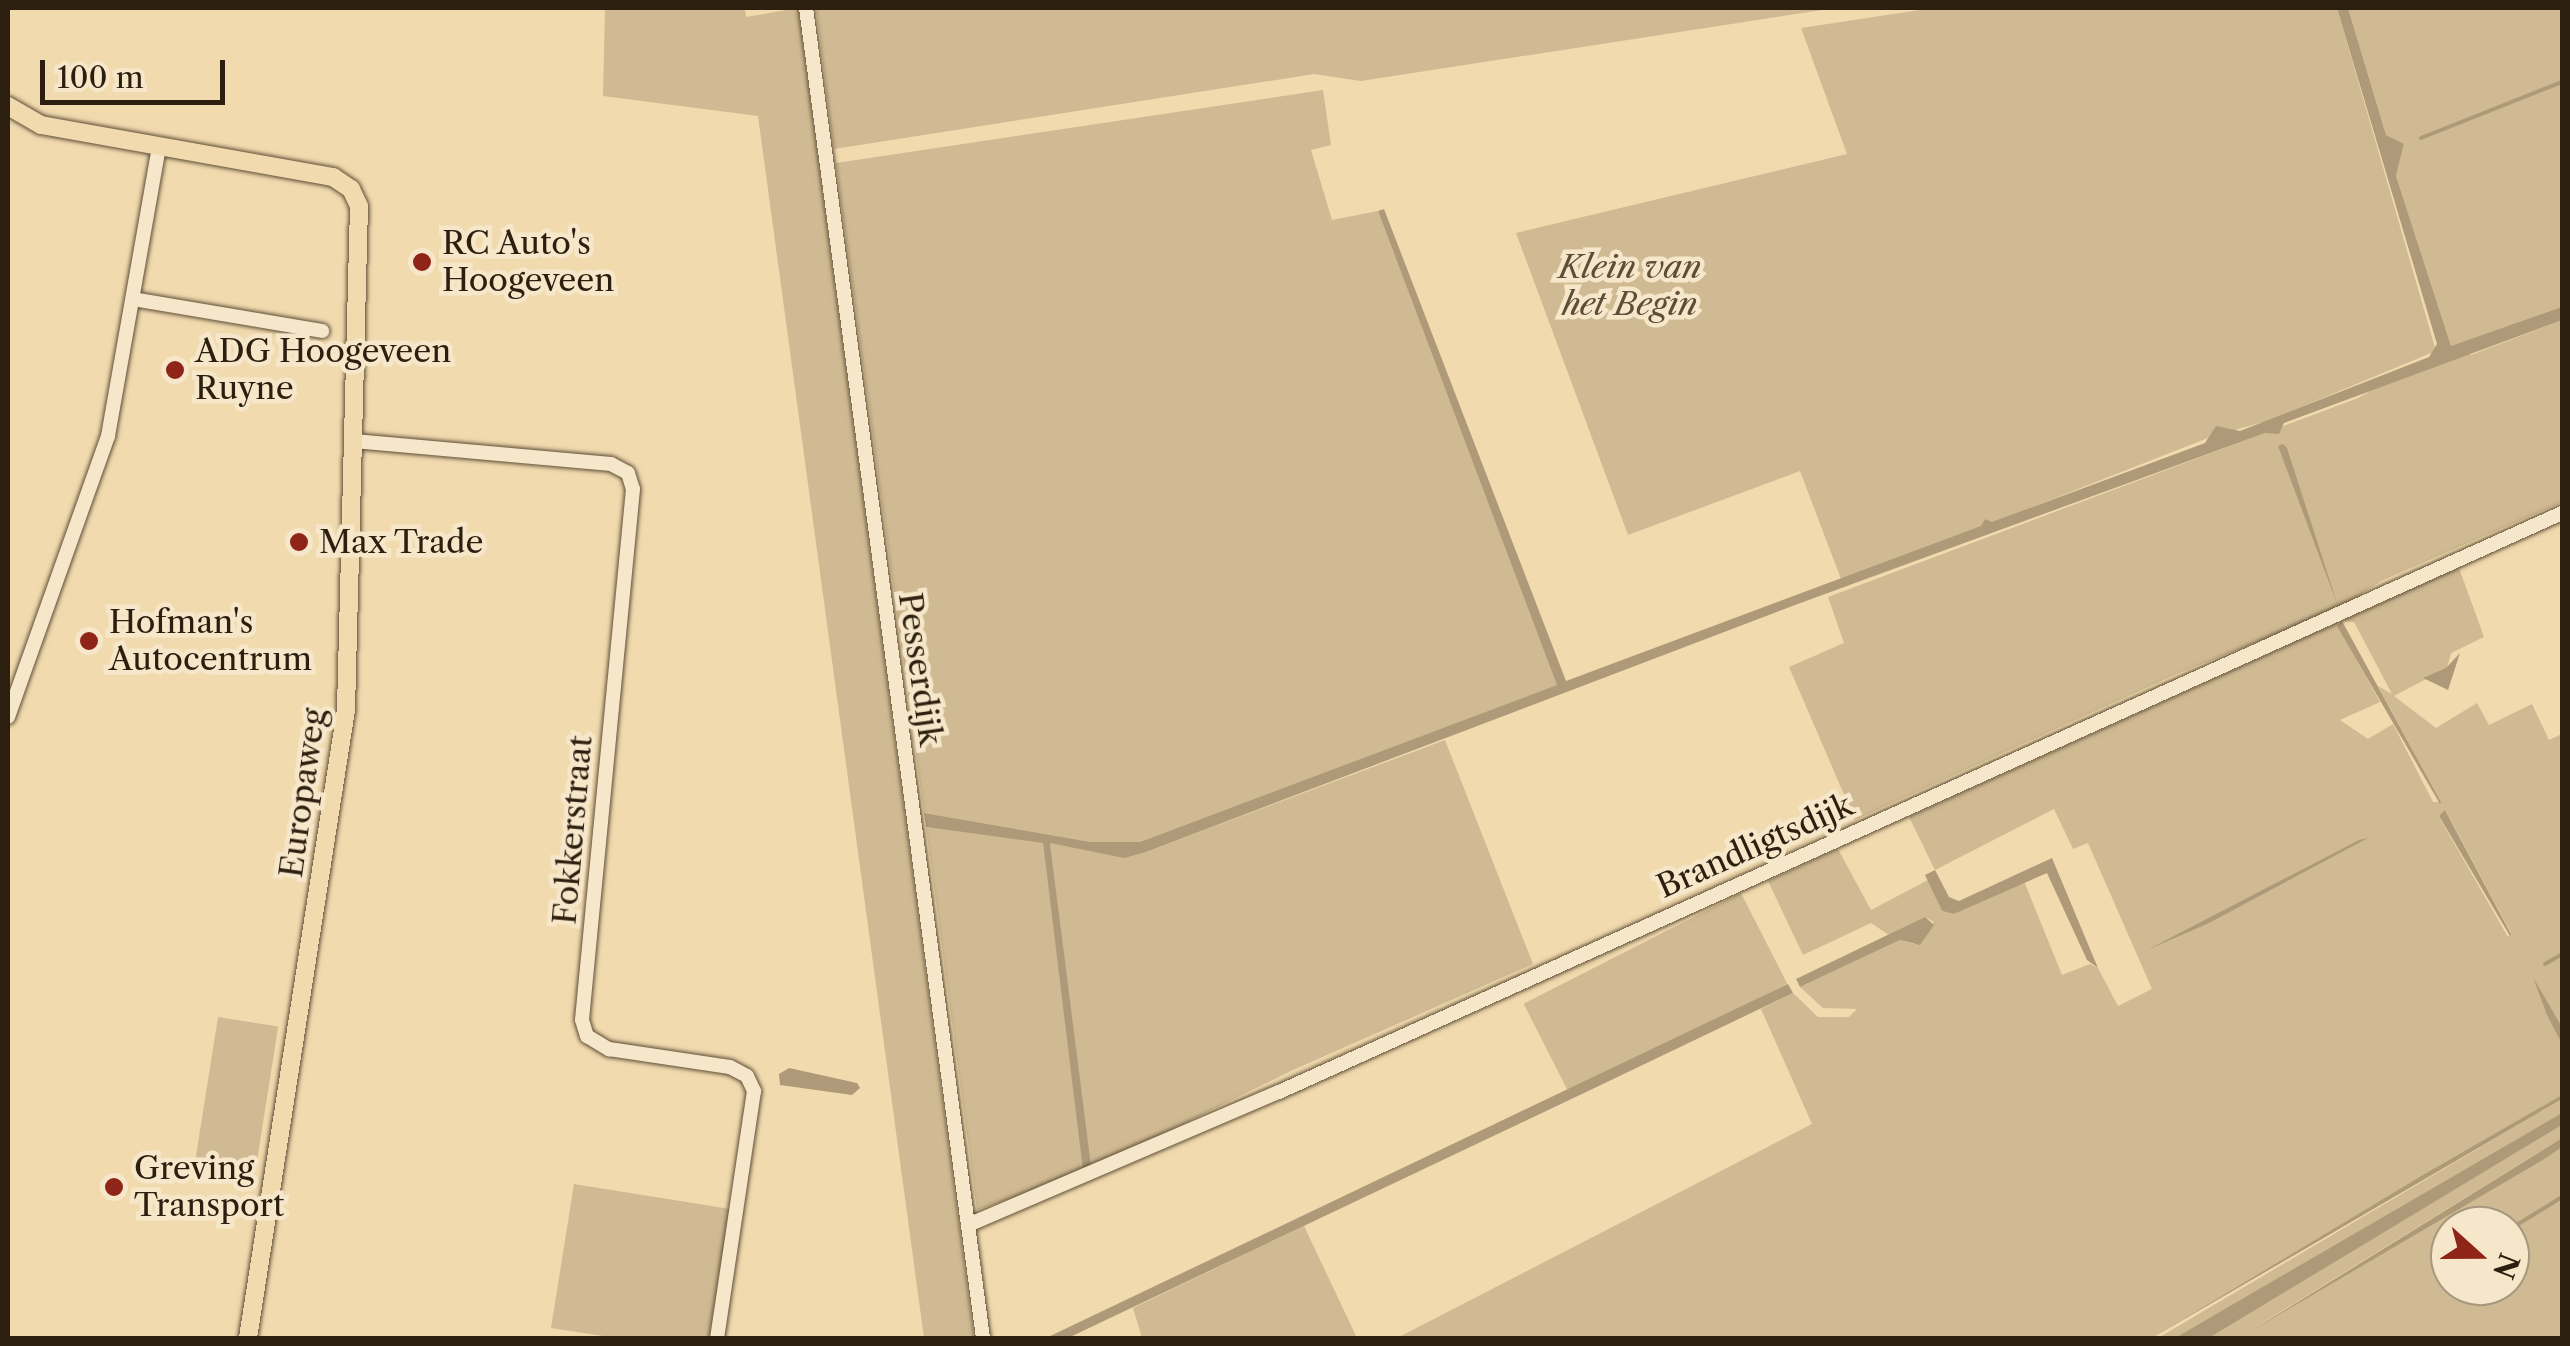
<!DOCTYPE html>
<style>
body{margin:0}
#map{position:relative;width:2570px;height:1346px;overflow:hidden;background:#f1daae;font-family:"Libre Caslon Text",serif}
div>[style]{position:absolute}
.green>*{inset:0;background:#d0ba93;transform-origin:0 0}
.water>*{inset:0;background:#ae9a78}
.stream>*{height:4px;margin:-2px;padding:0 2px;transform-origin:2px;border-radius:2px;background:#ae9a78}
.roads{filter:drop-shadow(0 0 2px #5e4e37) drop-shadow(0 0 2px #5e4e37)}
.minor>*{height:14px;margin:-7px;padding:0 7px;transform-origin:7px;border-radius:7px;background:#f6e7ca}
.major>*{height:18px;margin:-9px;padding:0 9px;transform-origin:9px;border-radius:9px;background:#f1daae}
.dots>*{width:28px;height:28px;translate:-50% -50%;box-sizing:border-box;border:5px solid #f6e7ca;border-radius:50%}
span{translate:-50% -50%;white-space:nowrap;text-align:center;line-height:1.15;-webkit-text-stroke:9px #f6e7ca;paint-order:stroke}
.poi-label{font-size:32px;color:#2d1f0f}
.left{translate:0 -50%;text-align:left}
.park-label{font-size:32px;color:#5e4e37;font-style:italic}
.street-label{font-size:32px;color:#2d1f0f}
.frame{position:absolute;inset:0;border:10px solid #2d1f0f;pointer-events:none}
.north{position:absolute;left:2430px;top:1206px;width:100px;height:100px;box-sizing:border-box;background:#f6e7ca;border:2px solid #a6977f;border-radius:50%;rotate:111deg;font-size:28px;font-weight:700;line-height:40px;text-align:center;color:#2d1f0f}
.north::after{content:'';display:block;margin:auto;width:35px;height:45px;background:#8f2418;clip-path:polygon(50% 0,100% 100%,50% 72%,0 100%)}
.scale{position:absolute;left:40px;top:60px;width:185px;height:45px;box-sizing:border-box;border:5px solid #2d1f0f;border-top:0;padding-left:12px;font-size:30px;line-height:35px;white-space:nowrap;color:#2d1f0f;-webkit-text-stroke:8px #f6e7ca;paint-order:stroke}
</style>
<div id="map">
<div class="green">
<div style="clip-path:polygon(605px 8px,745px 8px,746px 17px,798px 8px,974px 1338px,924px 1338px,758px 116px,603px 96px)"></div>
<div style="clip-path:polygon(816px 8px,1835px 8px,1361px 81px,1314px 74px,834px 149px)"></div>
<div style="clip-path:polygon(1933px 8px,2337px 8px,2436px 351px,2267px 421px,2213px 436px,1992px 523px,1985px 519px,1982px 526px,1841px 579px,1800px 471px,1628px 535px,1516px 233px,1847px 154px,1801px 28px)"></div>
<div style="clip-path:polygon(2348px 8px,2562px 8px,2562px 307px,2468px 344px,2471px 355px,2562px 320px,2562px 502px,2381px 581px,2337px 610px,2179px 673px,1855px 820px,1789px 667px,1844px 643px,1828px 597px,2358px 398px,2451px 346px,2396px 176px,2404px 145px,2386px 135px)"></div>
<div style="clip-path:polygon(1323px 90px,1331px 145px,1311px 150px,1332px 220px,1378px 211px,1558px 685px,1140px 842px,1091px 842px,924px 813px,836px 163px)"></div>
<div style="clip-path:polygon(evenodd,2459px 568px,2484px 637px,2451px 653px,2447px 668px,2394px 696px,2436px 728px,2477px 703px,2489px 725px,2532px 704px,2549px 740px,2562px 734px,2562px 1027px,2534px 979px,2562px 1043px,2562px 1095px,2152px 1338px,1397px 1338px,1812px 1124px,1761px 1009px,1793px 993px,1818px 1017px,1849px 1017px,1857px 1009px,1823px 1008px,1800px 987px,1900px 940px,1914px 944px,1934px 922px,1925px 917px,1889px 935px,1871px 923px,1803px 955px,1768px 881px,1838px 849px,1871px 910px,1928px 880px,1942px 911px,1954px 914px,2024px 881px,2062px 975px,2090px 964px,2098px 968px,2118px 1006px,2152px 989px,2088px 843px,2073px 849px,2054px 809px,1935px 870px,1909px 817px,2459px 568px,2342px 621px,2354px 622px,2392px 694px,2378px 686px,2441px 802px,2433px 802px,2393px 724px,2368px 739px,2340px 720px,2380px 702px,2338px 626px,2342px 621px,2459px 568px,2446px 811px,2511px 933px,2508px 937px,2439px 817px,2446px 811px)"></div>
<div style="clip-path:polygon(1445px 740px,1533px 964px,1293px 1070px,1083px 1173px,977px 1210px,926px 827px,1043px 842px,1084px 1170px,1090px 1166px,1050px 843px,1146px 852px)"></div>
<div style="left:1741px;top:893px;width:102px;height:244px;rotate:63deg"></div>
<div style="left:218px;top:1017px;width:61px;height:156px;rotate:9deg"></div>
<div style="clip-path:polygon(2562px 1099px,2562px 1113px,2520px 1140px,2175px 1338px,2158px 1338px)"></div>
<div style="clip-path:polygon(evenodd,2562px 1125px,2562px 1138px,2251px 1330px,2562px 1147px,2562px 1338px,2209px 1338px,2562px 1125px,2450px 1226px,2510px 1226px,2510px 1286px,2450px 1286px,2450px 1226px)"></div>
<div style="clip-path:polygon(574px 1184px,730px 1209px,709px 1338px,616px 1338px,551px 1328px)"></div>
<div style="clip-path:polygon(1304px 1226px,1357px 1338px,1142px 1338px,1133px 1308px)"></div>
</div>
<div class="water">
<div style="clip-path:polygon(2337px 8px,2348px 8px,2386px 135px,2404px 144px,2396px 176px,2451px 346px,2562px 307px,2562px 320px,2284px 423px,2279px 434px,2265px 433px,1795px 605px,1146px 852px,1124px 858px,1050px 843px,1091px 1166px,1083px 1170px,1043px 843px,926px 827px,924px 813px,1091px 842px,1140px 842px,1557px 685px,1378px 211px,1384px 209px,1566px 681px,1981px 526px,1985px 519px,1992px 522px,2205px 443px,2216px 426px,2240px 431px,2429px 357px,2437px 344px)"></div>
<div style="clip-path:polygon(2283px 444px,2287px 448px,2338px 606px,2278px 446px)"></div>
<div style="clip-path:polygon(2342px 621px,2441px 802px,2440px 804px,2337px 626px)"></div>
<div style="clip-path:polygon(2460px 653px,2448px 690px,2423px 678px,2446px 668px)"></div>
<div style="clip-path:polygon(2445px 810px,2511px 934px,2510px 936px,2439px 816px)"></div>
<div style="clip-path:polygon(2368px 838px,2209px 923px,2147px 950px,2359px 840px)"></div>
<div style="clip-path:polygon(2052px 858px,2098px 968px,2087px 960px,2047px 873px,1954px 914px,1942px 911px,1925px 875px,1935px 870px,1949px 897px,1959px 901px)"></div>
<div style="clip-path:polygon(1925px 917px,1934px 925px,1920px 945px,1900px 940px,1800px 987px,1796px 979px)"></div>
<div style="clip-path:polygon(2533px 977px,2562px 1027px,2562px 1044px,2547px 1015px)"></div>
<div style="clip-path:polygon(1788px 984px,1793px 993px,1582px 1094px,1068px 1338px,1046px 1338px)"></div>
<div style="clip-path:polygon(789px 1068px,857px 1083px,860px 1088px,852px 1095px,780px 1085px,779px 1074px)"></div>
<div style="clip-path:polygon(2562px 1095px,2562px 1099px,2152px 1338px,2423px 1175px)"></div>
<div style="clip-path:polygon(2562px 1113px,2562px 1125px,2209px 1338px,2175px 1338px)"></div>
<div style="clip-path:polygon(2562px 1138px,2562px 1147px,2541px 1161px,2251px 1331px)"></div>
</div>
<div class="stream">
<div style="left:2421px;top:138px;width:152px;rotate:-21.7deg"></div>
<div style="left:2545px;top:964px;width:20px;rotate:-30deg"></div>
<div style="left:2510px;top:1229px;width:61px;rotate:-31.6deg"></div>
<div style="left:2510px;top:1277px;width:7px;rotate:63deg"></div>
</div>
<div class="roads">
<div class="minor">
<div style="left:806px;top:8px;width:1342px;rotate:82.42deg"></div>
<div style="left:133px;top:299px;width:192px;rotate:9.6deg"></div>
<div style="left:354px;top:441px;width:258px;rotate:5.1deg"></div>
<div style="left:611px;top:464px;width:19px;rotate:28deg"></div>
<div style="left:628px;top:473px;width:17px;rotate:73deg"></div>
<div style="left:633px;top:489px;width:533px;rotate:95.49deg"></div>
<div style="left:582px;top:1020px;width:17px;rotate:73deg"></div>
<div style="left:587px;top:1036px;width:26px;rotate:31deg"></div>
<div style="left:609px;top:1049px;width:122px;rotate:8.5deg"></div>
<div style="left:730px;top:1067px;width:19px;rotate:28deg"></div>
<div style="left:747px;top:1076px;width:17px;rotate:65deg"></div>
<div style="left:754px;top:1091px;width:250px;rotate:98.5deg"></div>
<div style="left:8px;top:717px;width:298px;rotate:-70.4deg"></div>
<div style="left:108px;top:436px;width:294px;rotate:-80deg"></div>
<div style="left:968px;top:1225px;width:338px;rotate:-23.2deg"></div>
<div style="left:1279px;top:1092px;width:1408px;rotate:-24.29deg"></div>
</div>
<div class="major">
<div style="left:8px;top:106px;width:38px;rotate:30deg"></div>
<div style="left:41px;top:125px;width:297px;rotate:10.1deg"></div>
<div style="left:333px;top:177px;width:22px;rotate:34deg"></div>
<div style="left:351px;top:189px;width:19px;rotate:65deg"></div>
<div style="left:359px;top:206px;width:504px;rotate:91.48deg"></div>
<div style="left:346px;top:710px;width:636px;rotate:98.87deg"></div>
</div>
</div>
<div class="dots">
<div style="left:422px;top:262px;background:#8f2418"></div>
<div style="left:175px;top:370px;background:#8f2418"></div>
<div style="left:299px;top:542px;background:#8f2418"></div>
<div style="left:89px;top:641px;background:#8f2418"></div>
<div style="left:114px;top:1187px;background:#8f2418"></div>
</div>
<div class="poi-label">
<span class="left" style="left:442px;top:262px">RC Auto's<br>Hoogeveen</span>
<span class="left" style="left:195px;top:370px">ADG Hoogeveen<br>Ruyne</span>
<span class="left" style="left:319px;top:542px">Max Trade</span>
<span class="left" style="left:109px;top:641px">Hofman's<br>Autocentrum</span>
<span class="left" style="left:134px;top:1187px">Greving<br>Transport</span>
</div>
<div class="park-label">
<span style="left:1630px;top:286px">Klein van<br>het Begin</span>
</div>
<div class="street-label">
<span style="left:920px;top:669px;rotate:82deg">Pesserdijk</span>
<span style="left:303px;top:793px;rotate:-82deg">Europaweg</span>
<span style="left:573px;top:830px;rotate:-85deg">Fokkerstraat</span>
<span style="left:1755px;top:846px;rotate:-24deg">Brandligtsdijk</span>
</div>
<div class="frame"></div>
<div class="north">N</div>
<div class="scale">100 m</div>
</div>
